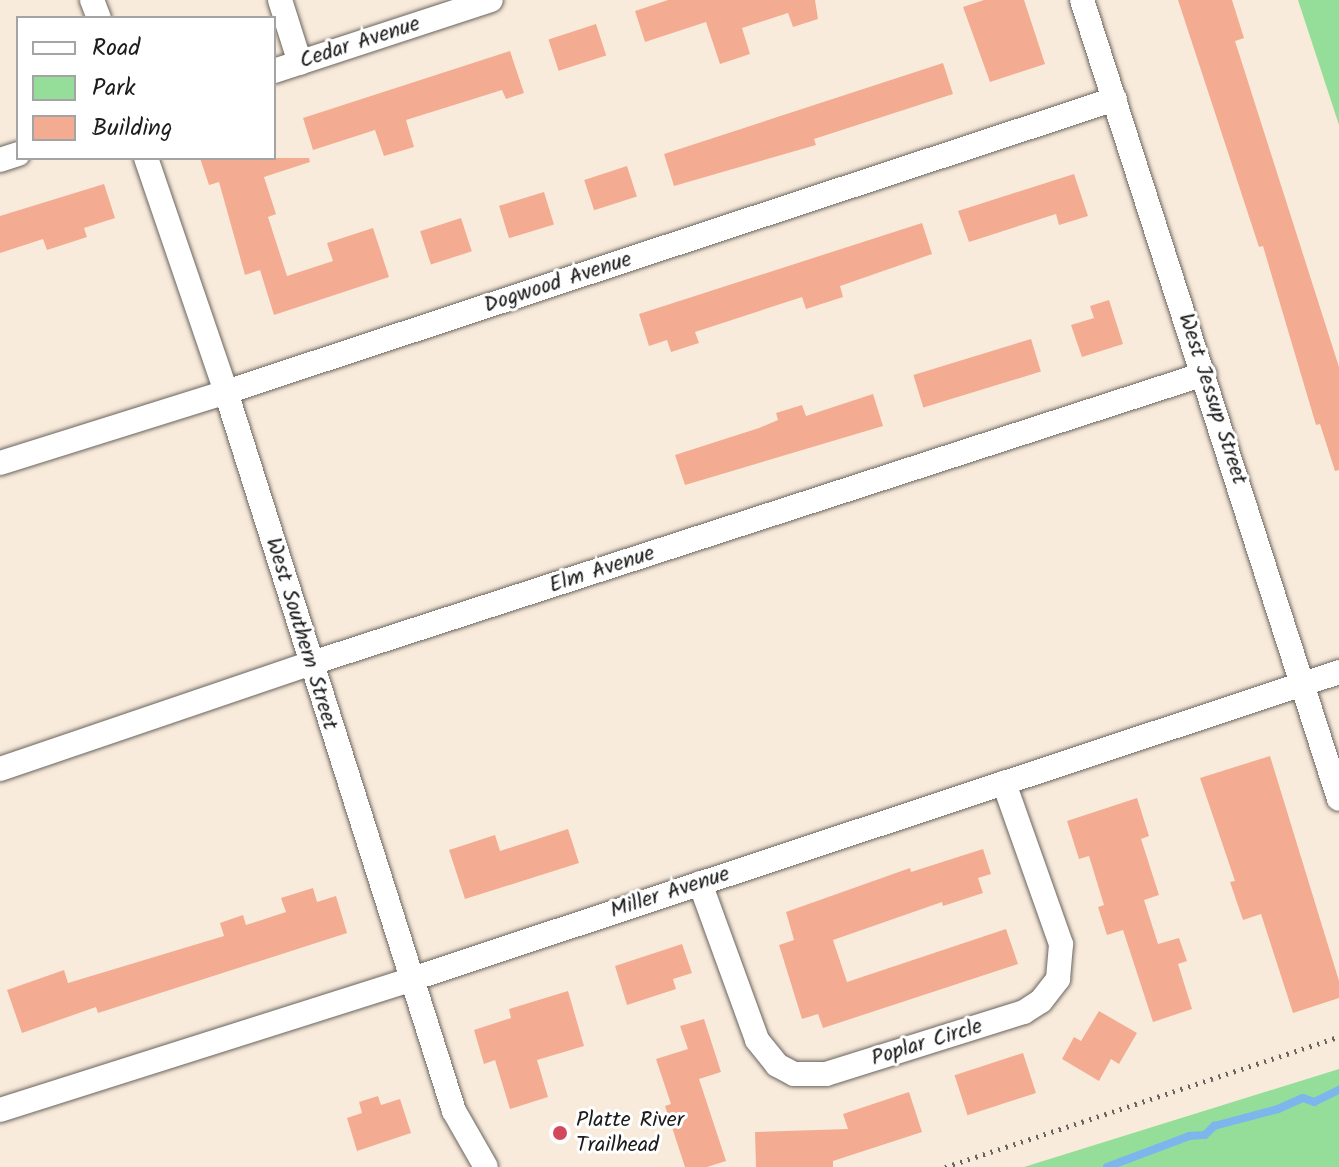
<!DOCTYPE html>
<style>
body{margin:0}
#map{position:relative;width:1339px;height:1167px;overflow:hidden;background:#f9ebdb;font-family:Kalam,sans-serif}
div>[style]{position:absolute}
.green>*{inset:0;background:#94de99}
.stream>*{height:8px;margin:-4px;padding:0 4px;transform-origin:4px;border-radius:4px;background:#7db6ed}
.building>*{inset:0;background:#f3ac91;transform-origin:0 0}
.path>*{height:5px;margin-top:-2.5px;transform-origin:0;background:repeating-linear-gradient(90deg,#69645f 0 2px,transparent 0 8px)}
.roads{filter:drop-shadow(0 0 2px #69645f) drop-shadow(0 0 2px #69645f)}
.street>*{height:24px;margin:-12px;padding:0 12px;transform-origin:12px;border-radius:12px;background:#fff}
.dots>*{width:22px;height:22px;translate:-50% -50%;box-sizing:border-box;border:4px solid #fff;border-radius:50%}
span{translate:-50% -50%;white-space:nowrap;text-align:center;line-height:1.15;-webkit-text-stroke:6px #fff;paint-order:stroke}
.street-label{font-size:22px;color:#1c1c1c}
.poi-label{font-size:22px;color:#1c1c1c}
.left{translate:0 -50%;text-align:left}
.legend{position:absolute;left:16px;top:16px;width:260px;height:144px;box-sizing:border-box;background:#fff;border:2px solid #a4a4a4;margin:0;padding:10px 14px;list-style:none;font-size:24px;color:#1c1c1c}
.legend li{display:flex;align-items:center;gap:16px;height:40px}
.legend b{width:40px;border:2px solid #a4a4a4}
</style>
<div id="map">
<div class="green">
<div style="clip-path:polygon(1298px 0,1339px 0,1339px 125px)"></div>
<div style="clip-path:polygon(1339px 1069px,1339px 1167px,1024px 1167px)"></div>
</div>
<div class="stream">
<div style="left:1107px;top:1167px;width:88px;rotate:-20.7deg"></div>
<div style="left:1189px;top:1136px;width:16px;rotate:-4deg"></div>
<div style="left:1205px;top:1135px;width:13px;rotate:-45deg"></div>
<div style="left:1214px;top:1126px;width:66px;rotate:-14.9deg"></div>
<div style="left:1278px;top:1109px;width:27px;rotate:-24deg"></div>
<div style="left:1303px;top:1098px;width:12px;rotate:20deg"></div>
<div style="left:1314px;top:1102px;width:28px;rotate:-26deg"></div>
</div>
<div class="building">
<div style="clip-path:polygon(668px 0,815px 0,818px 19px,793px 27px,788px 13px,742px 28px,750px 54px,720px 64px,706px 22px,645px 42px,635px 11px)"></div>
<div style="clip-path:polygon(984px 0,1024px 0,1045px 64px,990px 82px,963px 7px)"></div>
<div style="clip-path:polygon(1178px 0,1232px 0,1244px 38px,1235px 41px,1339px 367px,1339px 470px,1335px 471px,1320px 424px,1316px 425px,1263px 246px,1259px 247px)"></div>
<div style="left:596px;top:24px;width:33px;height:50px;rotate:72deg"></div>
<div style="clip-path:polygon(510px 51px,524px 93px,506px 99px,502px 90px,406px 120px,414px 147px,384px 156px,375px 130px,313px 150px,303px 118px)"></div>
<div style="clip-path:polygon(943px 63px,953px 94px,814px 139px,816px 145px,674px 186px,664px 154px)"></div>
<div style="clip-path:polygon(200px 158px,309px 158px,310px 162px,264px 177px,276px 214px,268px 217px,287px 276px,333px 261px,327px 243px,373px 228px,389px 277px,274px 315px,260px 270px,245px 275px,219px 182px,209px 185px)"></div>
<div style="left:627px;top:166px;width:32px;height:45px;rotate:72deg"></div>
<div style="clip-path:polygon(1074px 174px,1088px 216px,1059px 225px,1056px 214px,969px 242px,958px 211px)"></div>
<div style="clip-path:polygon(104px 184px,115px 218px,84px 228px,87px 237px,47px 250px,43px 239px,0 253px,0 216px)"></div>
<div style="left:544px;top:192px;width:34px;height:47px;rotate:73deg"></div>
<div style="left:461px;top:218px;width:35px;height:43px;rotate:72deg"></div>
<div style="clip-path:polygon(922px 223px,932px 254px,840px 286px,843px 297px,806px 309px,802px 297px,695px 332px,699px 343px,671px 352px,667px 340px,649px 346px,639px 314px)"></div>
<div style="clip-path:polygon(1109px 300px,1123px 344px,1082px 357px,1071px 325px,1094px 318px,1090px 306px)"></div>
<div style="left:1031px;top:339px;width:34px;height:123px;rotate:73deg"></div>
<div style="clip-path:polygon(873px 394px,883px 426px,685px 485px,675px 455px,759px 428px,778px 420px,776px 413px,802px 405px,806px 416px)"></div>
<div style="clip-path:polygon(1270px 756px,1339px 981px,1339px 998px,1293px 1013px,1261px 914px,1243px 920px,1230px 882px,1235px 881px,1200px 778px)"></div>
<div style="clip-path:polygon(1137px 798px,1149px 836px,1141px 839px,1159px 895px,1144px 900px,1158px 944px,1179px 938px,1187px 961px,1178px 964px,1192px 1009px,1153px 1022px,1123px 930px,1107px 935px,1098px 907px,1104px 905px,1089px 856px,1079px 859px,1067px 821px)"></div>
<div style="clip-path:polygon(568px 829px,579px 863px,465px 899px,449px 850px,495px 835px,500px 851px)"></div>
<div style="clip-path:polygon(983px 849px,991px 874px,978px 878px,983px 893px,943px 906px,942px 902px,833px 940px,847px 982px,1006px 929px,1018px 964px,823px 1028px,818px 1014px,802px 1019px,779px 945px,794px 940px,786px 912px,910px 868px,911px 872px)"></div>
<div style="clip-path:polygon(313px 888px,317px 902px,336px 896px,347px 933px,98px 1013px,96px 1007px,22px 1033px,7px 990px,64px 970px,68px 983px,224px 936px,220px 923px,243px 915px,246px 925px,286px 912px,281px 898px)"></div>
<div style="clip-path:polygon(682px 944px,692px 973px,673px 979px,676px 989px,627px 1005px,615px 966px)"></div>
<div style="clip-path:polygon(568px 991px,584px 1046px,537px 1060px,548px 1097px,510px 1109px,495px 1060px,484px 1064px,474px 1030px,511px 1018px,509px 1009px)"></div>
<div style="clip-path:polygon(1099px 1011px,1137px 1033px,1119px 1064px,1111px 1059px,1099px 1081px,1062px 1059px,1074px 1037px,1081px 1041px)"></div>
<div style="clip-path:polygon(704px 1019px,721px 1072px,699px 1079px,726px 1161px,707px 1167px,685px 1167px,665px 1106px,671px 1104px,656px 1059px,688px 1049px,680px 1026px)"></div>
<div style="left:1023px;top:1053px;width:42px;height:72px;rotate:72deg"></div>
<div style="clip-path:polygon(909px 1092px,922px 1132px,833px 1161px,833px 1167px,756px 1167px,755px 1132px,848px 1129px,843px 1114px)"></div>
<div style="clip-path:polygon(378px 1096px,381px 1105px,400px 1099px,411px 1133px,357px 1151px,347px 1118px,362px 1113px,359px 1102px)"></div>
</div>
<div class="path">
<div style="left:945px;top:1167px;width:415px;rotate:-18.3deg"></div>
</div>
<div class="roads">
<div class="street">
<div style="left:92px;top:0;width:19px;rotate:69deg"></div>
<div style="left:280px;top:0;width:66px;rotate:72.4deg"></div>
<div style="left:1082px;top:0;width:839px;rotate:72.17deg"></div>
<div style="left:274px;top:71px;width:228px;rotate:-18.1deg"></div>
<div style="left:146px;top:158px;width:247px;rotate:71.1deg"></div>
<div style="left:226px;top:392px;width:754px;rotate:72.41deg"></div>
<div style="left:454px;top:1111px;width:64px;rotate:60.3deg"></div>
<div style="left:0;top:160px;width:19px;rotate:-18deg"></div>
<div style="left:0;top:463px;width:237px;rotate:-17.4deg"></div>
<div style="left:226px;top:392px;width:936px;rotate:-18.24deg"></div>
<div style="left:0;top:769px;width:326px;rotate:-18.8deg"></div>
<div style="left:309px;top:664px;width:941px;rotate:-17.95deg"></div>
<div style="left:700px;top:883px;width:167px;rotate:70deg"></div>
<div style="left:757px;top:1040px;width:32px;rotate:51deg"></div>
<div style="left:777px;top:1065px;width:19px;rotate:28deg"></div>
<div style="left:794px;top:1074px;width:32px"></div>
<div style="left:826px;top:1074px;width:207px;rotate:-17.4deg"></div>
<div style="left:1024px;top:1012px;width:20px;rotate:-33deg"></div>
<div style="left:1041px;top:1001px;width:28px;rotate:-52deg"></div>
<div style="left:1058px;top:979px;width:35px;rotate:-85deg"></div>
<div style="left:1061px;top:944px;width:171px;rotate:-109.5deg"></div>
<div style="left:0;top:1110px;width:432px;rotate:-17.6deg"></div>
<div style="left:412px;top:979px;width:977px;rotate:-18.32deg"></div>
</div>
</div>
<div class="dots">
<div style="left:560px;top:1133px;background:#d1495b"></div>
</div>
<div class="street-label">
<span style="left:360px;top:43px;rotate:-18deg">Cedar Avenue</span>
<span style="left:558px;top:283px;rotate:-18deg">Dogwood Avenue</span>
<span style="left:1212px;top:399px;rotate:72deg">West Jessup Street</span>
<span style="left:602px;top:570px;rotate:-18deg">Elm Avenue</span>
<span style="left:301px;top:634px;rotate:73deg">West Southern Street</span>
<span style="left:670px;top:893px;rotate:-18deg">Miller Avenue</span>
<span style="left:927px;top:1043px;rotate:-17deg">Poplar Circle</span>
</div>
<div class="poi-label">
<span class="left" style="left:576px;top:1133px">Platte River<br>Trailhead</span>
</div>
<ul class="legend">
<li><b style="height:10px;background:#fff"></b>Road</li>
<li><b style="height:22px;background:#94de99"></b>Park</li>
<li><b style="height:22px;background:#f3ac91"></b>Building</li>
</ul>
</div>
